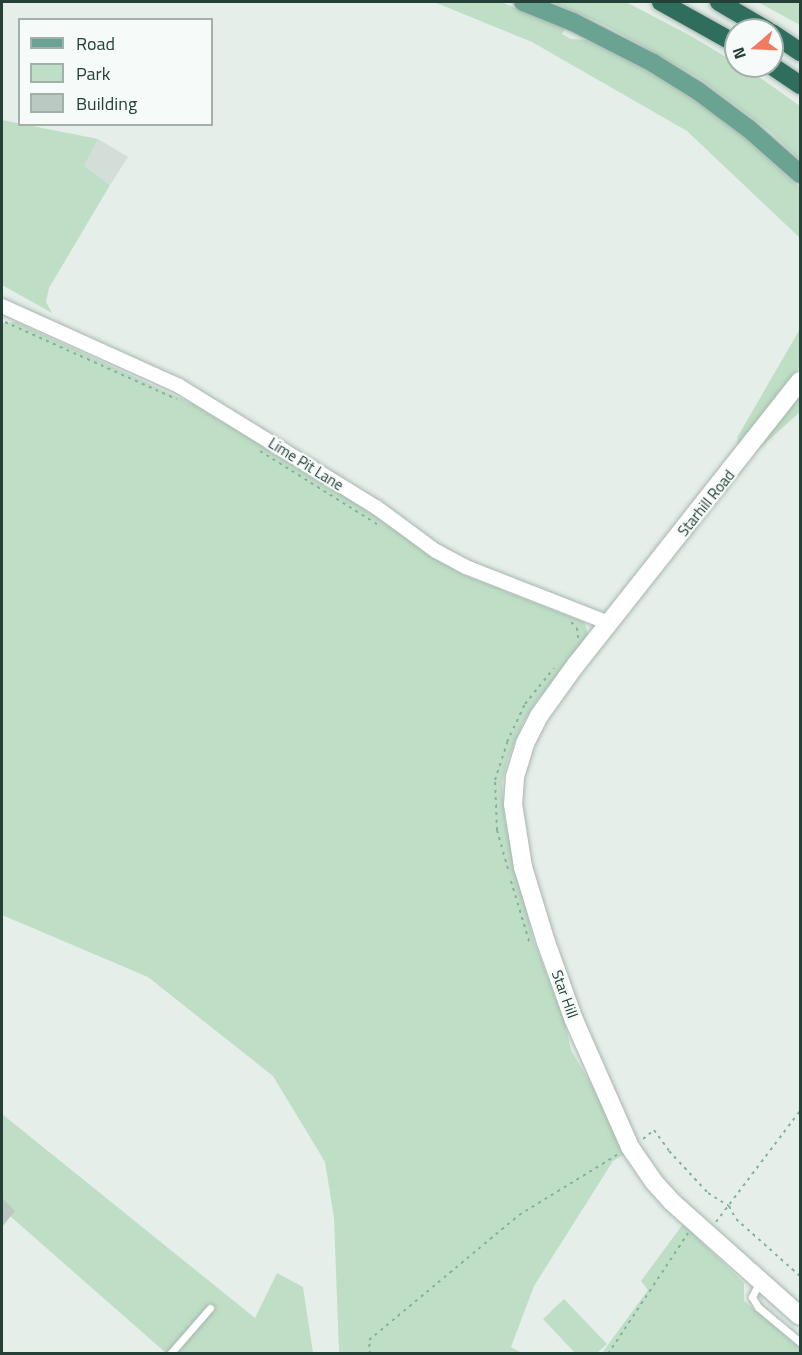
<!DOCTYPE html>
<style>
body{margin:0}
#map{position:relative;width:802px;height:1355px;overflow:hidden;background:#e5eee9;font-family:"Titillium Web",sans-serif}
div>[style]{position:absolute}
.built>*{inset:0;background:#d3ded8}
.green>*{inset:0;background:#bedfc5}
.building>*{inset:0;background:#bac9c2}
.path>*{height:2px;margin-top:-1px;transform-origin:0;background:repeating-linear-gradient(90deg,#86b1a1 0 3px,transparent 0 7.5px)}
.roads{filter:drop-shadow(0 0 2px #a7b6b0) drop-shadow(0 0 2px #a7b6b0)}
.lane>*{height:7px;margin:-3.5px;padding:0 3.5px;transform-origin:3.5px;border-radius:3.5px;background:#fff}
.street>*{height:14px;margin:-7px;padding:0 7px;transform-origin:7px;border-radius:7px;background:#fff}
.secondary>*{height:18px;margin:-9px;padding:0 9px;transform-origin:9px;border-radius:9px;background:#fff}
.primary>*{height:18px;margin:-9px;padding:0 9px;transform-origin:9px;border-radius:9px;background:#6aa391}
.highway>*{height:18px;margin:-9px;padding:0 9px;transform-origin:9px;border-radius:9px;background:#2f6d5c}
span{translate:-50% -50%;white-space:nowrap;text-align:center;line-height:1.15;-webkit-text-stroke:4.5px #f6faf8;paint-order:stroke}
.street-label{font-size:15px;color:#244037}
.frame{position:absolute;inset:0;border:3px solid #244037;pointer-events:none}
.legend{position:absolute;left:18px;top:18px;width:195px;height:108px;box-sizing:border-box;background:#f6faf8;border:2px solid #a2b0ab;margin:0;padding:8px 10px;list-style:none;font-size:18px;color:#244037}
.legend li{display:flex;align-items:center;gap:12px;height:30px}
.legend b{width:30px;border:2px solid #a2b0ab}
.north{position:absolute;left:724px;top:18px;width:60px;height:60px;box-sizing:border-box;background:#f6faf8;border:2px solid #a2b0ab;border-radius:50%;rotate:251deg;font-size:16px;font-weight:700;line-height:24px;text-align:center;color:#244037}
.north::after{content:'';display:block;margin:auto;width:21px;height:27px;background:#f17b60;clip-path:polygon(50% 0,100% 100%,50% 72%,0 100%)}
</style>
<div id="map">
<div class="built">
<div style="clip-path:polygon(98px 139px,128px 157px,110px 185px,84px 166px)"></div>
</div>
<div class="green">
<div style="clip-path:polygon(434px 2px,501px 2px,565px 29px,562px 34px,571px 39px,587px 40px,649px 72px,700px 104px,738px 132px,800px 188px,800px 238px,687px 131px,532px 42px)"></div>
<div style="clip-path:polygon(551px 2px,626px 2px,691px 36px,736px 63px,736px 66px,740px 66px,753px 75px,755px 74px,800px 106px,800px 160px,770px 131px,699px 78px,605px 25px)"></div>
<div style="clip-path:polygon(758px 2px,800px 2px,800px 25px)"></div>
<div style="clip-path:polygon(2px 120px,98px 139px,84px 166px,110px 185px,49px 288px,46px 302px,52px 313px,2px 285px)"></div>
<div style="clip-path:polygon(16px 322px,193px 404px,340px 493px,459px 573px,584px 622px,588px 633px,585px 645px,538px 699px,523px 723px,508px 759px,502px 783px,505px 820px,534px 942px,564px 1019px,571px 1050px,602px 1103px,625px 1154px,613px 1161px,534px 1286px,511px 1347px,522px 1353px,339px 1353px,334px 1218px,325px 1162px,273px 1076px,148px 977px,2px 915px,2px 323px)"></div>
<div style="clip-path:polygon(800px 329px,800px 365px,779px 398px,736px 452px,738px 436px)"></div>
<div style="clip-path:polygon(800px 394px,800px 412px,748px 459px)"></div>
<div style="clip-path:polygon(2px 1114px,255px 1318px,277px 1273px,303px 1287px,313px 1353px,166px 1353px,2px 1209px)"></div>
<div style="clip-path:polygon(683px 1224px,744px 1283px,744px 1301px,800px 1348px,800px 1353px,602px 1353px,648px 1290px,641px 1281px)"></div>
<div style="clip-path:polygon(564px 1299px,607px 1344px,597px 1353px,575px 1353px,543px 1319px)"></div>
</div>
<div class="building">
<div style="clip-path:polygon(2px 1198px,15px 1211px,2px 1227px)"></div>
</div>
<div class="path">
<div style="left:5px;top:322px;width:188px;rotate:24.2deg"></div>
<div style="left:260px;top:451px;width:142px;rotate:32deg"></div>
<div style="left:571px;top:622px;width:8px;rotate:45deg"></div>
<div style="left:577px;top:628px;width:10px;rotate:84deg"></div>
<div style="left:508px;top:869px;width:41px;rotate:-105.8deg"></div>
<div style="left:497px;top:830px;width:50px;rotate:-92.3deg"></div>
<div style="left:495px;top:780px;width:40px;rotate:-72deg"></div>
<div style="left:507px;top:742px;width:42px;rotate:-64.7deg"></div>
<div style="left:525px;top:704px;width:46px;rotate:-51.1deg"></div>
<div style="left:511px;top:881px;width:63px;rotate:73.3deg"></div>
<div style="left:643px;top:1139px;width:14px;rotate:-39deg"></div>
<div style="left:654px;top:1130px;width:26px;rotate:54deg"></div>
<div style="left:669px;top:1151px;width:57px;rotate:47.1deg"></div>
<div style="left:708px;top:1193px;width:25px;rotate:32deg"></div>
<div style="left:729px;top:1206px;width:15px;rotate:62deg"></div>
<div style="left:736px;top:1219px;width:86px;rotate:41.7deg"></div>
<div style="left:716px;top:1222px;width:139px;rotate:-52.9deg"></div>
<div style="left:370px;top:1354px;width:14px;rotate:-94deg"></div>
<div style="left:369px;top:1340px;width:195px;rotate:-39.8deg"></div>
<div style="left:519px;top:1215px;width:115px;rotate:-31.5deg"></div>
<div style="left:608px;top:1354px;width:145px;rotate:-56.5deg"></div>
</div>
<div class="roads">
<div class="lane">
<div style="left:760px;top:1281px;width:18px;rotate:117deg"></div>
<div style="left:752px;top:1297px;width:12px;rotate:59deg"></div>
<div style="left:758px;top:1307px;width:55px;rotate:39.8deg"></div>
<div style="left:170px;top:1354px;width:61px;rotate:-49deg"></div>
</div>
<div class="street">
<div style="left:2px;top:306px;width:194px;rotate:24.3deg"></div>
<div style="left:179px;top:386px;width:231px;rotate:31.6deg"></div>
<div style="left:376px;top:507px;width:74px;rotate:36.3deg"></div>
<div style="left:436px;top:551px;width:34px;rotate:28deg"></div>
<div style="left:466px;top:567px;width:154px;rotate:21.4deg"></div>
</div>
<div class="secondary">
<div style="left:800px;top:381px;width:360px;rotate:128.3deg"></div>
<div style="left:577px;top:663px;width:65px;rotate:125.6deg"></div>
<div style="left:539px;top:716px;width:31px;rotate:117deg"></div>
<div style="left:525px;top:744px;width:34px;rotate:107deg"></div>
<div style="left:515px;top:777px;width:27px;rotate:94deg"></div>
<div style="left:513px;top:804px;width:64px;rotate:81deg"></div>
<div style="left:523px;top:867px;width:78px;rotate:73deg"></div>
<div style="left:546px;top:942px;width:83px;rotate:70.3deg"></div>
<div style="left:574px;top:1020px;width:139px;rotate:66.2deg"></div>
<div style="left:630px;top:1147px;width:42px;rotate:55.6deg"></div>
<div style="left:654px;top:1182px;width:27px;rotate:48deg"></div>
<div style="left:672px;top:1202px;width:171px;rotate:41.7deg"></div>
</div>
<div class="primary">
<div style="left:523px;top:2px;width:54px;rotate:21.8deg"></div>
<div style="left:573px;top:22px;width:90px;rotate:27.1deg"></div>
<div style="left:653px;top:63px;width:53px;rotate:31.9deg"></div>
<div style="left:698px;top:91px;width:64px;rotate:36.7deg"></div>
<div style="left:749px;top:129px;width:68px;rotate:41.4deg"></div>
</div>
<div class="highway">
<div style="left:661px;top:2px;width:86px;rotate:29.2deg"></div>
<div style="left:719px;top:2px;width:56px;rotate:30.3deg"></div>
<div style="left:772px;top:33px;width:34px;rotate:34deg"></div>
<div style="left:772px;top:66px;width:34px;rotate:34deg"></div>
</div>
</div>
<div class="street-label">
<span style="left:306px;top:464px;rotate:32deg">Lime Pit Lane</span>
<span style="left:706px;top:503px;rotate:-51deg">Starhill Road</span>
<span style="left:565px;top:994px;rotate:70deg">Star Hill</span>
</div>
<div class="frame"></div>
<ul class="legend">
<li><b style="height:8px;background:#6aa391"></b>Road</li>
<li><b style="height:16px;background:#bedfc5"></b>Park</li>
<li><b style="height:16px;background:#bac9c2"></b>Building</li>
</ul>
<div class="north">N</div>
</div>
